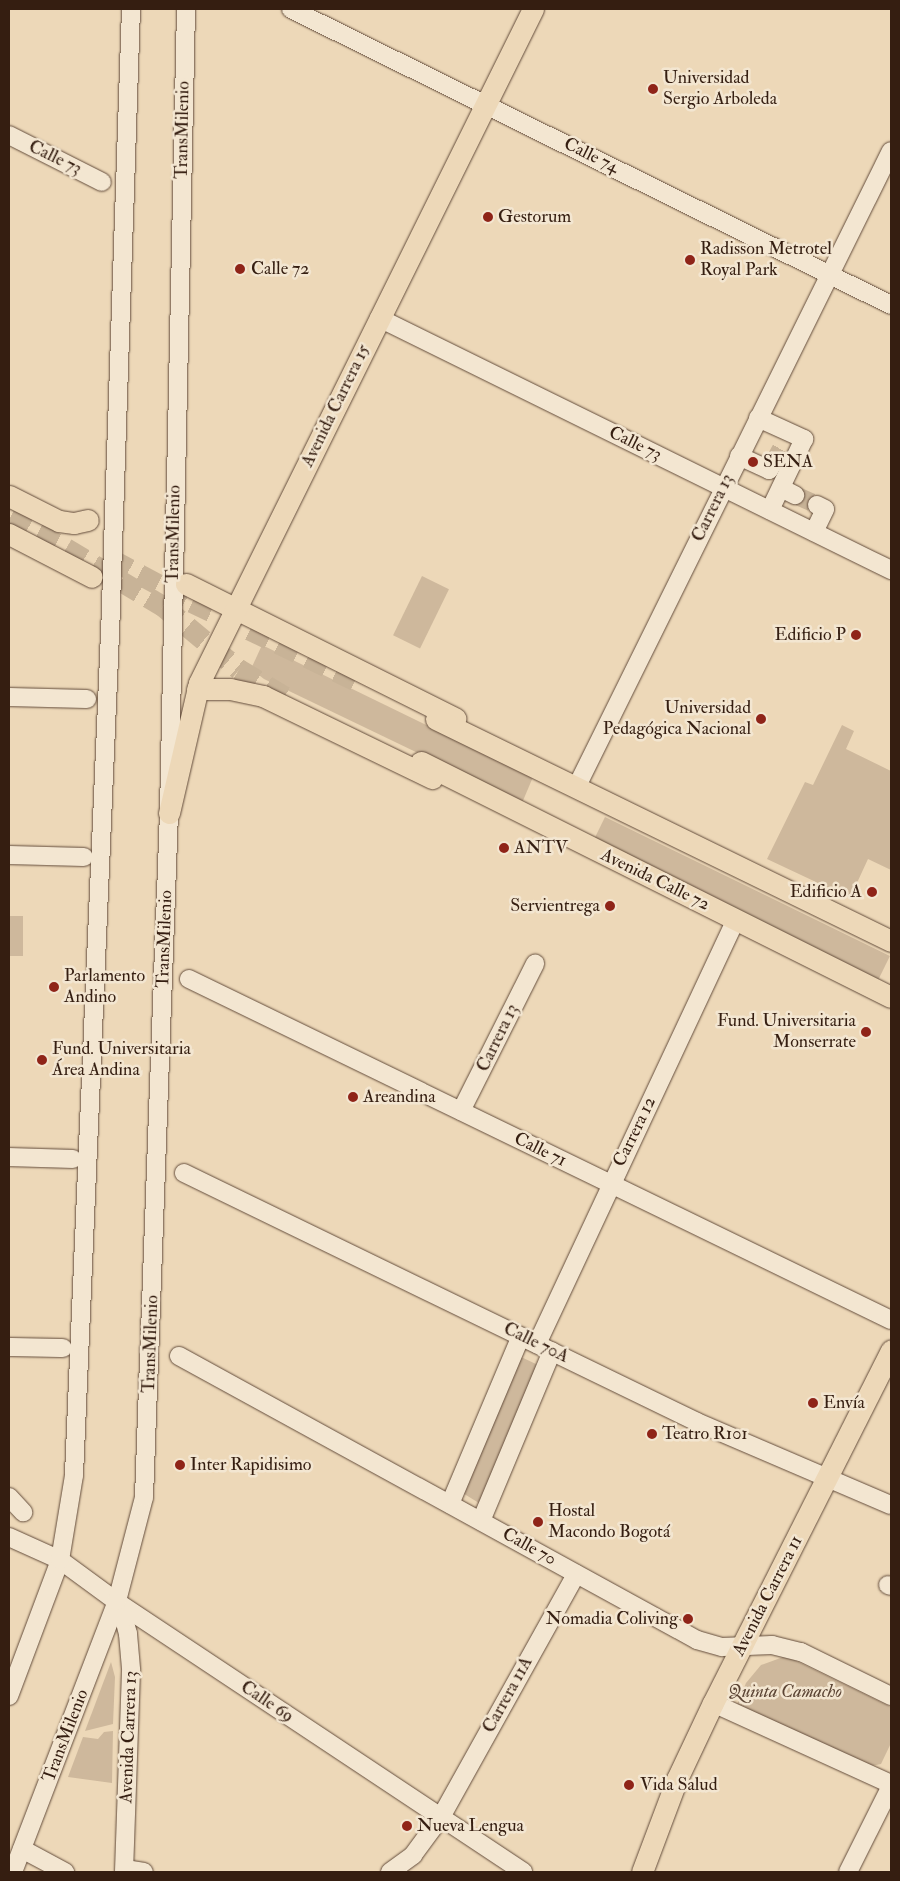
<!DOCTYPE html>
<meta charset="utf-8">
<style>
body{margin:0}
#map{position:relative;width:900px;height:1881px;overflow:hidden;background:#edd8b8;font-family:"IM FELL Double Pica",serif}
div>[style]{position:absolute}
.green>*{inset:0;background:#ceb89c;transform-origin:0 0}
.minor-tunnel>*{height:18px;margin-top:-9px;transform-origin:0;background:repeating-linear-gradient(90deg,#c8b397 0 18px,transparent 0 27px)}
.major-tunnel>*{height:21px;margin-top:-10.5px;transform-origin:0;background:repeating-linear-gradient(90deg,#c8b397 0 21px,transparent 0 32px)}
.roads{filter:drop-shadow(0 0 1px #634c3b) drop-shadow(0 0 1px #634c3b)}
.minor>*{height:18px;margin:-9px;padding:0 9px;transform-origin:9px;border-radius:9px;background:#f3e6d1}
.major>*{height:21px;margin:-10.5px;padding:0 10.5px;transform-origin:10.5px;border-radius:10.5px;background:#edd8b8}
.dots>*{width:14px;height:14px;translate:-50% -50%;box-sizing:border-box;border:2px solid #f3e6d1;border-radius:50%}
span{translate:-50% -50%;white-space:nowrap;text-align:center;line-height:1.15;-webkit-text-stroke:5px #f3e6d1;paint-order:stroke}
.poi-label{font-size:18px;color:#351e11}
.left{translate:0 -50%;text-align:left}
.right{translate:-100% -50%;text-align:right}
.street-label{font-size:18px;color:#351e11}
.park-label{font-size:18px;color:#5b4434;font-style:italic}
.frame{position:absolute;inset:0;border:10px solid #351e11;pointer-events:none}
</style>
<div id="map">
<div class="green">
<div style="left:422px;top:576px;width:30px;height:66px;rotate:26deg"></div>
<div style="clip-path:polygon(262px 645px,533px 777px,522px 803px,264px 679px,251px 669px)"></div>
<div style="clip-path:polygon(842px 725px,854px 731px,846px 749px,891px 771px,891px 870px,868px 859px,850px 898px,767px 859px,805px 782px,813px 785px)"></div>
<div style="left:605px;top:817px;width:317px;height:27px;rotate:26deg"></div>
<div style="left:9px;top:916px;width:14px;height:40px"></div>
<div style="clip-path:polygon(519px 1356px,538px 1365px,483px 1501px,479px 1503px,461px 1492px)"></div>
<div style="clip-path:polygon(786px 1656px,891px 1707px,891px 1743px,881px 1764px,871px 1766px,736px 1707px,746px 1683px,761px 1665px)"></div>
<div style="clip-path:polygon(111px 1662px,115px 1677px,113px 1724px,85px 1731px)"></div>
<div style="clip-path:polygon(113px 1731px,112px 1783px,68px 1777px,83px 1737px,98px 1739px,104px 1732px)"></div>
</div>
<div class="minor-tunnel">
<div style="left:772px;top:465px;width:25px;rotate:-61deg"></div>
<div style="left:795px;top:495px;width:24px;rotate:24deg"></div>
</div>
<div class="major-tunnel">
<div style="left:9px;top:519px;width:64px;rotate:27deg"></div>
<div style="left:66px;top:548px;width:113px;rotate:30.9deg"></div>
<div style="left:163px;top:606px;width:99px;rotate:39.7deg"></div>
<div style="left:239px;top:669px;width:58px;rotate:31deg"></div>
<div style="left:111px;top:559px;width:92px;rotate:28deg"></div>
<div style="left:192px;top:602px;width:181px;rotate:25.6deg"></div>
</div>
<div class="roads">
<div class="minor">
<div style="left:291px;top:9px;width:669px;rotate:26.26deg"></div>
<div style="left:9px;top:135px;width:104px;rotate:26.8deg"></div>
<div style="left:379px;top:318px;width:571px;rotate:26.21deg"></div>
<div style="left:758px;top:418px;width:51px;rotate:24.5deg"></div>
<div style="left:804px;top:439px;width:79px;rotate:115.6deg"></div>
<div style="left:739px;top:456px;width:33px;rotate:25deg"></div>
<div style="left:769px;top:470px;width:6px;rotate:-59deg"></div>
<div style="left:781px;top:488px;width:16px;rotate:27deg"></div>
<div style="left:814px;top:532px;width:25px;rotate:-64deg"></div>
<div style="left:825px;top:509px;width:9px;rotate:-153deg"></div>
<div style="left:9px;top:697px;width:78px;rotate:1.5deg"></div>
<div style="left:577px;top:786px;width:708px;rotate:-63.69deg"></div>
<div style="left:9px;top:855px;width:75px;rotate:1.5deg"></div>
<div style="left:189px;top:979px;width:780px;rotate:25.91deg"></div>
<div style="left:461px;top:1111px;width:165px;rotate:-63.3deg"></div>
<div style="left:9px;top:1157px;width:64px;rotate:1.8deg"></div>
<div style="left:184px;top:1173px;width:570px;rotate:25.89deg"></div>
<div style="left:697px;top:1422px;width:211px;rotate:23.2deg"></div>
<div style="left:537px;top:1344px;width:468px;rotate:-64.9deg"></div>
<div style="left:9px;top:1347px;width:54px;rotate:1.1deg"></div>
<div style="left:179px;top:1356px;width:591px;rotate:28.73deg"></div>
<div style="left:697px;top:1640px;width:26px;rotate:16deg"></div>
<div style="left:722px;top:1647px;width:50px;rotate:-2.3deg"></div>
<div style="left:772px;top:1645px;width:30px;rotate:14deg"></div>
<div style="left:801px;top:1652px;width:100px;rotate:26.1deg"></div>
<div style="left:9px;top:1497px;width:21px;rotate:47deg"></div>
<div style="left:450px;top:1504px;width:182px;rotate:-67.1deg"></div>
<div style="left:481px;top:1521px;width:184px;rotate:-67.3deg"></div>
<div style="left:9px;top:1537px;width:56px;rotate:24.3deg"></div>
<div style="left:60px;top:1560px;width:74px;rotate:36.3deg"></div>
<div style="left:120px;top:1604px;width:484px;rotate:33.6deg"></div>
<div style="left:888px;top:1585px;width:3px;rotate:18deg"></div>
<div style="left:120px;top:1604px;width:31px;rotate:75deg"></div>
<div style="left:128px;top:1634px;width:37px;rotate:85deg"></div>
<div style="left:131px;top:1671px;width:201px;rotate:92deg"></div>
<div style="left:9px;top:1696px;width:145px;rotate:-69.4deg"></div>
<div style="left:60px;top:1560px;width:86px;rotate:-80.6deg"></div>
<div style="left:74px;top:1475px;width:841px;rotate:-87.55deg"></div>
<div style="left:110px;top:635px;width:626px;rotate:-88.08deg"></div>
<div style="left:713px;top:1703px;width:196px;rotate:24.5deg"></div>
<div style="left:22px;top:1849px;width:49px;rotate:28.1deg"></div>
<div style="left:125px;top:1869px;width:19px;rotate:9deg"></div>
<div style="left:13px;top:1872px;width:290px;rotate:-69deg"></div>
<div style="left:117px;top:1601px;width:107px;rotate:-75.4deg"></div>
<div style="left:144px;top:1497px;width:684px;rotate:-87.91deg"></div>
<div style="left:169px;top:813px;width:804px;rotate:-88.79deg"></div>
<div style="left:390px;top:1872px;width:29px;rotate:-36deg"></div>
<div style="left:413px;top:1855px;width:47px;rotate:-53.6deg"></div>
<div style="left:441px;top:1817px;width:278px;rotate:-60.9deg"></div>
<div style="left:848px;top:1872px;width:96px;rotate:-63.4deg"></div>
</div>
<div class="major">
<div style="left:9px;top:496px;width:56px;rotate:26.6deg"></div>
<div style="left:59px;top:521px;width:15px;rotate:8deg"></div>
<div style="left:74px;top:523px;width:14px;rotate:-12deg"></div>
<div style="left:9px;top:534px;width:93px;rotate:27.4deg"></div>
<div style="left:186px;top:584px;width:301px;rotate:26.5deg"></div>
<div style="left:197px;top:689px;width:33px"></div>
<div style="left:230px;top:689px;width:34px;rotate:12deg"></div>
<div style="left:263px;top:696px;width:188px;rotate:25.9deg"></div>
<div style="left:436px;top:719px;width:506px;rotate:26.01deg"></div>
<div style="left:421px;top:762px;width:525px;rotate:26.57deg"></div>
<div style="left:169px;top:813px;width:133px;rotate:-77deg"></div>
<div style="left:199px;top:683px;width:752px;rotate:-63.64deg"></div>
<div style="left:642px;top:1872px;width:99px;rotate:-69.4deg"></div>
<div style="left:677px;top:1779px;width:84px;rotate:-64.7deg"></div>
<div style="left:713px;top:1703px;width:395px;rotate:-63.2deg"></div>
</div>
</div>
<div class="dots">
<div style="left:653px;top:89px;background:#8f2418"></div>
<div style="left:488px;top:217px;background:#8f2418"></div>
<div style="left:690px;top:260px;background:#8f2418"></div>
<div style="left:240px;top:269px;background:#8f2418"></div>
<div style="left:753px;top:462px;background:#8f2418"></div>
<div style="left:856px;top:635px;background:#8f2418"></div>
<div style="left:761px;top:719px;background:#8f2418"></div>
<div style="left:504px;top:848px;background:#8f2418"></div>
<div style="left:872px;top:892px;background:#8f2418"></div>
<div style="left:610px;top:906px;background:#8f2418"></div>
<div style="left:54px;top:987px;background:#8f2418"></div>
<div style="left:866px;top:1032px;background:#8f2418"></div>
<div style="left:42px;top:1060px;background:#8f2418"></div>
<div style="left:353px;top:1097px;background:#8f2418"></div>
<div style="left:813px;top:1403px;background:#8f2418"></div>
<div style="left:652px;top:1434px;background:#8f2418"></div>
<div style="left:180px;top:1465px;background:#8f2418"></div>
<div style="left:538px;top:1522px;background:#8f2418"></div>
<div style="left:688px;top:1619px;background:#8f2418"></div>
<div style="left:629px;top:1785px;background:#8f2418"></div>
<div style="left:407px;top:1826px;background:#8f2418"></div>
</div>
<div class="poi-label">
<span class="left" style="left:663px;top:89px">Universidad<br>Sergio Arboleda</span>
<span class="left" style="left:498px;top:217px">Gestorum</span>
<span class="left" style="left:700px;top:260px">Radisson Metrotel<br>Royal Park</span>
<span class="left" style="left:251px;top:269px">Calle 72</span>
<span class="left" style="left:763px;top:462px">SENA</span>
<span class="right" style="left:846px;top:635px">Edificio P</span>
<span class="right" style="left:751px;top:719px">Universidad<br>Pedagógica Nacional</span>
<span class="left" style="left:514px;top:848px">ANTV</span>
<span class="right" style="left:862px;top:892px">Edificio A</span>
<span class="right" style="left:600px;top:906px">Servientrega</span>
<span class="left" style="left:64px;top:987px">Parlamento<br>Andino</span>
<span class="right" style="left:856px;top:1032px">Fund. Universitaria<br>Monserrate</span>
<span class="left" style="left:52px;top:1060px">Fund. Universitaria<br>Área Andina</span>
<span class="left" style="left:363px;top:1097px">Areandina</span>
<span class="left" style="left:823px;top:1403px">Envía</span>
<span class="left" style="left:662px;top:1434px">Teatro R101</span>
<span class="left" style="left:190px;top:1465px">Inter Rapidisimo</span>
<span class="left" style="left:548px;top:1522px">Hostal<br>Macondo Bogotá</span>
<span class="right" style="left:678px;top:1619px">Nomadia Coliving</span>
<span class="left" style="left:640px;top:1785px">Vida Salud</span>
<span class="left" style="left:417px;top:1826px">Nueva Lengua</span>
</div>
<div class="street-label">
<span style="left:183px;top:130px;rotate:-89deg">TransMilenio</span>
<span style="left:591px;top:156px;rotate:26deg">Calle 74</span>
<span style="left:55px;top:158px;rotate:26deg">Calle 73</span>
<span style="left:336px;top:406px;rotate:-64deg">Avenida Carrera 15</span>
<span style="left:635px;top:444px;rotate:26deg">Calle 73</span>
<span style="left:713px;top:508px;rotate:-64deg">Carrera 13</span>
<span style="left:174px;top:534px;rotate:-89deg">TransMilenio</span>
<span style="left:655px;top:880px;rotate:26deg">Avenida Calle 72</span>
<span style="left:165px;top:939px;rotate:-88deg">TransMilenio</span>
<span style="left:498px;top:1038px;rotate:-64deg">Carrera 13</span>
<span style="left:635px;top:1132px;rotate:-64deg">Carrera 12</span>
<span style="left:540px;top:1150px;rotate:26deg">Calle 71</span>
<span style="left:536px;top:1343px;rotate:26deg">Calle 70A</span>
<span style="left:151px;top:1344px;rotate:-88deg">TransMilenio</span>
<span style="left:529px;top:1547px;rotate:29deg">Calle 70</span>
<span style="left:768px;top:1596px;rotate:-63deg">Avenida Carrera 11</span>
<span style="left:508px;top:1695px;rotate:-61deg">Carrera 11A</span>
<span style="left:267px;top:1702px;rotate:34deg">Calle 69</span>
<span style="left:66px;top:1736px;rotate:-69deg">TransMilenio</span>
<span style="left:129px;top:1737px;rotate:-88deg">Avenida Carrera 13</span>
</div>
<div class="park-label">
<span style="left:785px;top:1692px">Quinta Camacho</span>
</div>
<div class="frame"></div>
</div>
